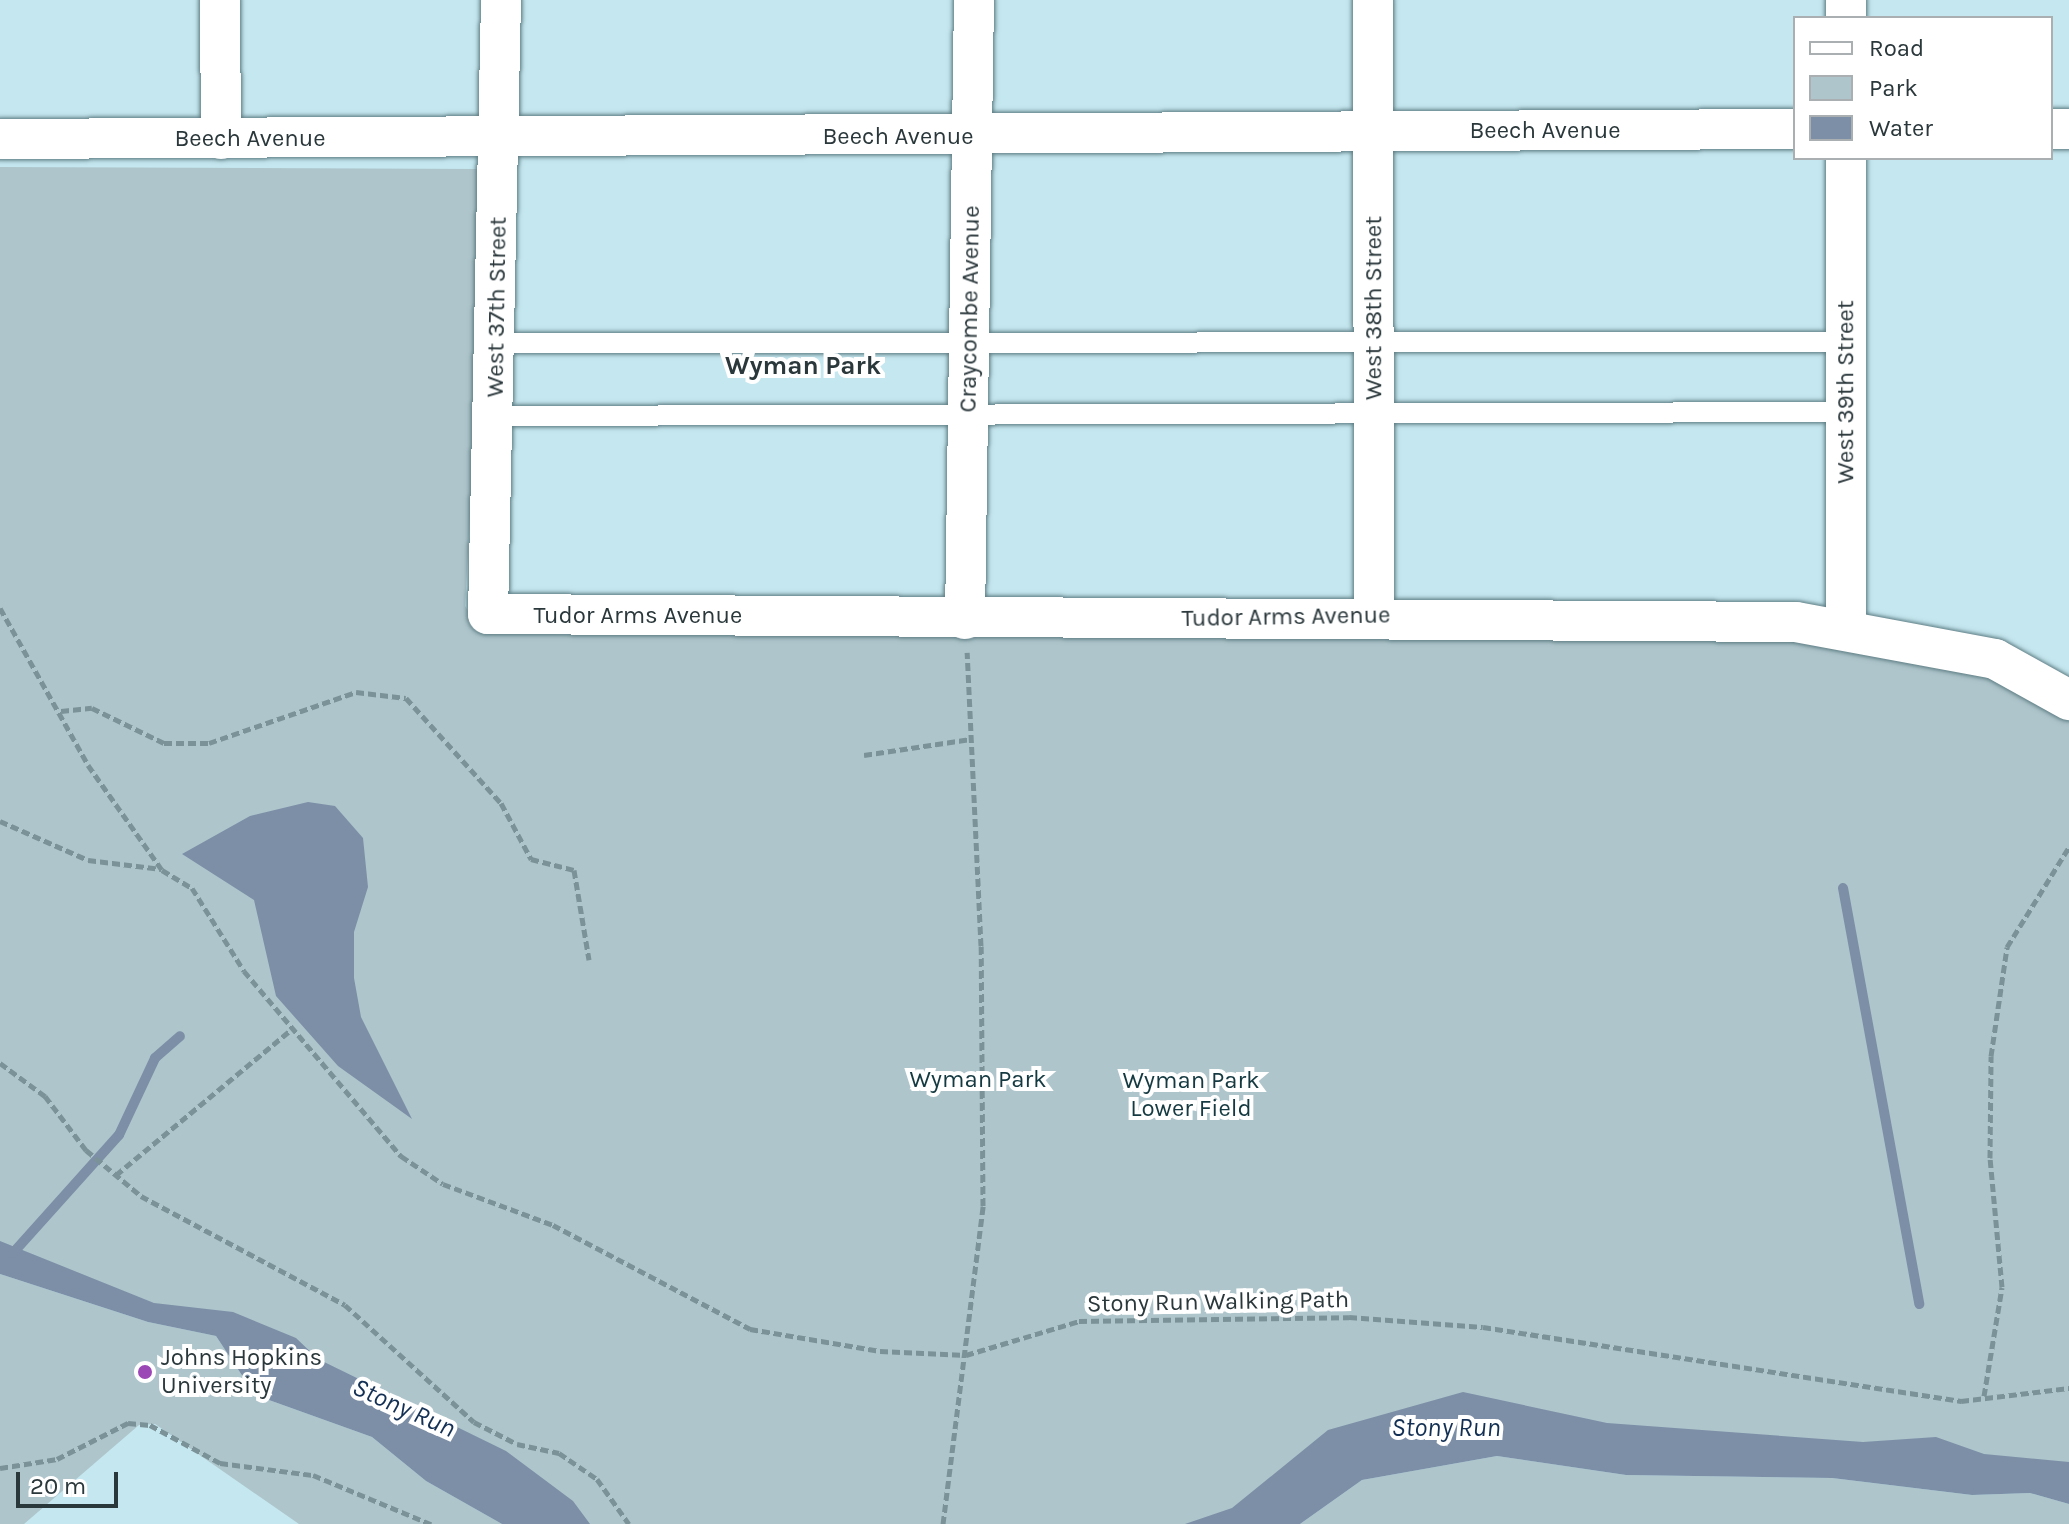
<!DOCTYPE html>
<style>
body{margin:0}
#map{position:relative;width:2069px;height:1524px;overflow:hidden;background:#c5e7ef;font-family:Karla,sans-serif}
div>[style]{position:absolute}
.green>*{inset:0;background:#aec5cb}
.water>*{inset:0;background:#7c8fa7}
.stream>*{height:10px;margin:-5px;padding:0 5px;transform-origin:5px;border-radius:5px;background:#7c8fa7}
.path>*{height:5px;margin-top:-2.5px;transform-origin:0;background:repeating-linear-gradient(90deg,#7a9298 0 8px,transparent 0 12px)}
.roads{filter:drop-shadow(0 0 2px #5e7d84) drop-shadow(0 0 2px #5e7d84)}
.lane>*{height:20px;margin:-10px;padding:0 10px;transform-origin:10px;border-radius:10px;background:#fff}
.street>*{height:40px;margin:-20px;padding:0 20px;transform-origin:20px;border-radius:20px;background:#fff}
.dots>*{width:22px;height:22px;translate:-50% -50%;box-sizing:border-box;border:4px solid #fff;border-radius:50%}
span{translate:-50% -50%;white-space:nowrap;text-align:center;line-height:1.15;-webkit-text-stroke:8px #fff;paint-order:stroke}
.street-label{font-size:24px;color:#2a373b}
.park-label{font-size:24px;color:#143940}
.poi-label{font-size:24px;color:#2a373b}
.left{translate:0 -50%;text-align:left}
.neighbourhood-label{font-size:26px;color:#2a373b;font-weight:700}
.water-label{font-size:26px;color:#133054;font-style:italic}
.legend{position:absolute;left:1793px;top:16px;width:260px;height:144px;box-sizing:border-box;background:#fff;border:2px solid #aaafb1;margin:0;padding:10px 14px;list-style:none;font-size:24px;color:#2a373b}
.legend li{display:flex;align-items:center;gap:16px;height:40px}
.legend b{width:40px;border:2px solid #aaafb1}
.scale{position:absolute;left:16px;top:1472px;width:102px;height:36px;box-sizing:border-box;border:4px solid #2a373b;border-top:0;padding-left:10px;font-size:24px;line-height:28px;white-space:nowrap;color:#2a373b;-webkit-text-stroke:6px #fff;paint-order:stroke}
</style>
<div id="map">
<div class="green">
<div style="clip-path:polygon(0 167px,478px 169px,489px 178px,465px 606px,483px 634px,1781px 638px,1990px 675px,2057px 709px,2069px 720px,2069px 1482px,1473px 1431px,1255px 1524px,560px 1524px,264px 1351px,0 1259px)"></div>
<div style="clip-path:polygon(0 1274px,148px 1322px,216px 1336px,255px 1395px,372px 1437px,426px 1481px,502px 1524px,299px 1524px,155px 1424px,139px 1425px,24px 1524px,0 1524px)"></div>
<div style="clip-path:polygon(1497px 1456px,1626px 1475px,1832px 1478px,1972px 1495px,2030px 1493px,2069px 1504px,2069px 1524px,1300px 1524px,1362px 1480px)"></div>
</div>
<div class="water">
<div style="clip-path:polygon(308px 802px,335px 806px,363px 838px,368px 887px,354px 932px,354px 978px,361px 1017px,412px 1119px,338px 1066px,276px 996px,254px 900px,182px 854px,250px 816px)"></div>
<div style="clip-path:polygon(0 1241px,154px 1303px,233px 1312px,296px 1338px,318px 1359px,506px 1451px,573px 1501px,590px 1524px,502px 1524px,426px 1481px,372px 1437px,255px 1395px,216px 1336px,148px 1322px,0 1274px)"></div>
<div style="clip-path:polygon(1463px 1392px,1607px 1423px,1863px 1442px,1936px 1437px,1984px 1454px,2069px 1462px,2069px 1504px,2030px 1493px,1972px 1495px,1832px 1478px,1626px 1475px,1497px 1456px,1362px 1480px,1300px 1524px,1185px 1524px,1232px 1508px,1328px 1430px)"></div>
</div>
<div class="stream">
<div style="left:1843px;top:888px;width:423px;rotate:79.6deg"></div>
<div style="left:13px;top:1253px;width:159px;rotate:-48.1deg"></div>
<div style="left:119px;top:1135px;width:85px;rotate:-64.9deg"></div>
<div style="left:155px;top:1058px;width:33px;rotate:-41deg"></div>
</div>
<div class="path">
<div style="left:0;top:608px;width:180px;rotate:60.7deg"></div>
<div style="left:88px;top:765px;width:128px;rotate:54.8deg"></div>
<div style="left:162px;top:870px;width:35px;rotate:31deg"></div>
<div style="left:192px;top:888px;width:98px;rotate:57.9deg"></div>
<div style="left:244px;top:971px;width:243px;rotate:49.7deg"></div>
<div style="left:401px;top:1156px;width:50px;rotate:33.7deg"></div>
<div style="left:443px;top:1184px;width:117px;rotate:20.4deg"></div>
<div style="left:553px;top:1225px;width:223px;rotate:27.8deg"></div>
<div style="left:750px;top:1329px;width:132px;rotate:9.6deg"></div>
<div style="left:880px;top:1351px;width:86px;rotate:2.7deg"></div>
<div style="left:966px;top:1355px;width:118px;rotate:-16.7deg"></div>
<div style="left:1079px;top:1321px;width:270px;rotate:-0.8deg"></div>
<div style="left:1349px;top:1317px;width:134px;rotate:4.3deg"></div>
<div style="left:1483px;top:1327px;width:484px;rotate:8.8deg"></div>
<div style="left:1961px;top:1401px;width:109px;rotate:-6.9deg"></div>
<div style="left:61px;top:711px;width:31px;rotate:-6deg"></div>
<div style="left:92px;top:708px;width:80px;rotate:25.9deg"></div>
<div style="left:164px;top:743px;width:45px"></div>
<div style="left:209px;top:743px;width:156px;rotate:-19.1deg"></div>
<div style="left:356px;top:692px;width:50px;rotate:6.8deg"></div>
<div style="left:406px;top:698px;width:142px;rotate:47.9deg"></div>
<div style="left:501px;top:803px;width:64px;rotate:61.8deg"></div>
<div style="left:531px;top:859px;width:44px;rotate:14.3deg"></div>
<div style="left:574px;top:870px;width:91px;rotate:80.5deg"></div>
<div style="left:864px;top:755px;width:108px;rotate:-8.5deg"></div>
<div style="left:0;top:821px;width:96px;rotate:23.9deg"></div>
<div style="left:88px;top:860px;width:74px;rotate:7deg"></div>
<div style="left:0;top:1063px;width:56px;rotate:36.3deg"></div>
<div style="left:45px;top:1096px;width:68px;rotate:52.8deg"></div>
<div style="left:86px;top:1150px;width:72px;rotate:39.9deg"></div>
<div style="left:141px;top:1196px;width:231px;rotate:28.1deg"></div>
<div style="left:345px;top:1305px;width:174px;rotate:42.2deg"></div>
<div style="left:474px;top:1422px;width:48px;rotate:27.1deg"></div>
<div style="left:517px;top:1444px;width:43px;rotate:12.1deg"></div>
<div style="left:559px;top:1453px;width:46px;rotate:34.4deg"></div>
<div style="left:597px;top:1479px;width:55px;rotate:54.6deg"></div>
<div style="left:116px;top:1175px;width:229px;rotate:-39.7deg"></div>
<div style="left:1984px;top:1396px;width:110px;rotate:-80.6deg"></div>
<div style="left:2002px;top:1287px;width:130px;rotate:-95.3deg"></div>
<div style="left:1990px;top:1158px;width:102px;rotate:-89.4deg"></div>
<div style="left:1991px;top:1056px;width:110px;rotate:-81.6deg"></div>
<div style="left:2007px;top:947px;width:118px;rotate:-58.2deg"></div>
<div style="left:0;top:1468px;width:58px;rotate:-9deg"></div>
<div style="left:57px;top:1459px;width:80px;rotate:-26.9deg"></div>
<div style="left:128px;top:1423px;width:22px;rotate:5deg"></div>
<div style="left:150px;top:1425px;width:80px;rotate:28.5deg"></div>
<div style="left:220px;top:1463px;width:94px;rotate:7.4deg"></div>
<div style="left:313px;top:1475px;width:128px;rotate:22.6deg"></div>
<div style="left:943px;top:1524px;width:321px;rotate:-82.8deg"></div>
<div style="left:983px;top:1206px;width:260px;rotate:-90.4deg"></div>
<div style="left:981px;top:946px;width:294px;rotate:-92.7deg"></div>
</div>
<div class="roads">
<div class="lane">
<div style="left:496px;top:343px;width:1350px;rotate:-0.04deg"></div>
<div style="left:494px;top:416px;width:1352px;rotate:-0.17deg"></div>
</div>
<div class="street">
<div style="left:220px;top:0;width:139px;rotate:89.6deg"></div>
<div style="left:501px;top:0;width:614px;rotate:91.21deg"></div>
<div style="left:488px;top:614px;width:1308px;rotate:0.35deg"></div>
<div style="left:1796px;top:622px;width:202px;rotate:10.5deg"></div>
<div style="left:1995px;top:659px;width:85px;rotate:29deg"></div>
<div style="left:1373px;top:0;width:616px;rotate:89.91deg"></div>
<div style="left:1846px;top:18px;width:18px;rotate:-90deg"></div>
<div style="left:2051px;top:129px;width:18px"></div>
<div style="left:0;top:139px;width:1795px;rotate:-0.32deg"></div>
<div style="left:1846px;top:158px;width:468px;rotate:90deg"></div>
<div style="left:965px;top:619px;width:619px;rotate:-89.17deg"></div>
</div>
</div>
<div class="dots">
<div style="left:145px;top:1372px;background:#9b47b6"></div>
</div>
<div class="street-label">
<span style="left:1545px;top:131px">Beech Avenue</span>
<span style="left:898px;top:137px">Beech Avenue</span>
<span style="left:250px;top:139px">Beech Avenue</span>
<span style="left:497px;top:307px;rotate:-89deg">West 37th Street</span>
<span style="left:1374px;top:308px;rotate:-90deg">West 38th Street</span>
<span style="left:970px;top:309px;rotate:-89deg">Craycombe Avenue</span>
<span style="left:1846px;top:392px;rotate:-90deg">West 39th Street</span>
<span style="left:638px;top:616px">Tudor Arms Avenue</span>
<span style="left:1286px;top:617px;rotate:-1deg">Tudor Arms Avenue</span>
<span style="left:1218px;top:1302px;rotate:-1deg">Stony Run Walking Path</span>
</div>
<div class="park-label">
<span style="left:978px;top:1080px">Wyman Park</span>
<span style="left:1191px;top:1095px">Wyman Park<br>Lower Field</span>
</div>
<div class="poi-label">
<span class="left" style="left:161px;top:1372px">Johns Hopkins<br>University</span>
</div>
<div class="neighbourhood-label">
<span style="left:803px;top:366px">Wyman Park</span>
</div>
<div class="water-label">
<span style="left:404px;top:1408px;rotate:24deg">Stony Run</span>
<span style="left:1446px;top:1428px">Stony Run</span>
</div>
<ul class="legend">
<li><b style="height:10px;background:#fff"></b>Road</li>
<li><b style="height:22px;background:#aec5cb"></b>Park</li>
<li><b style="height:22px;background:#7c8fa7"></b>Water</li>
</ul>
<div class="scale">20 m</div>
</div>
